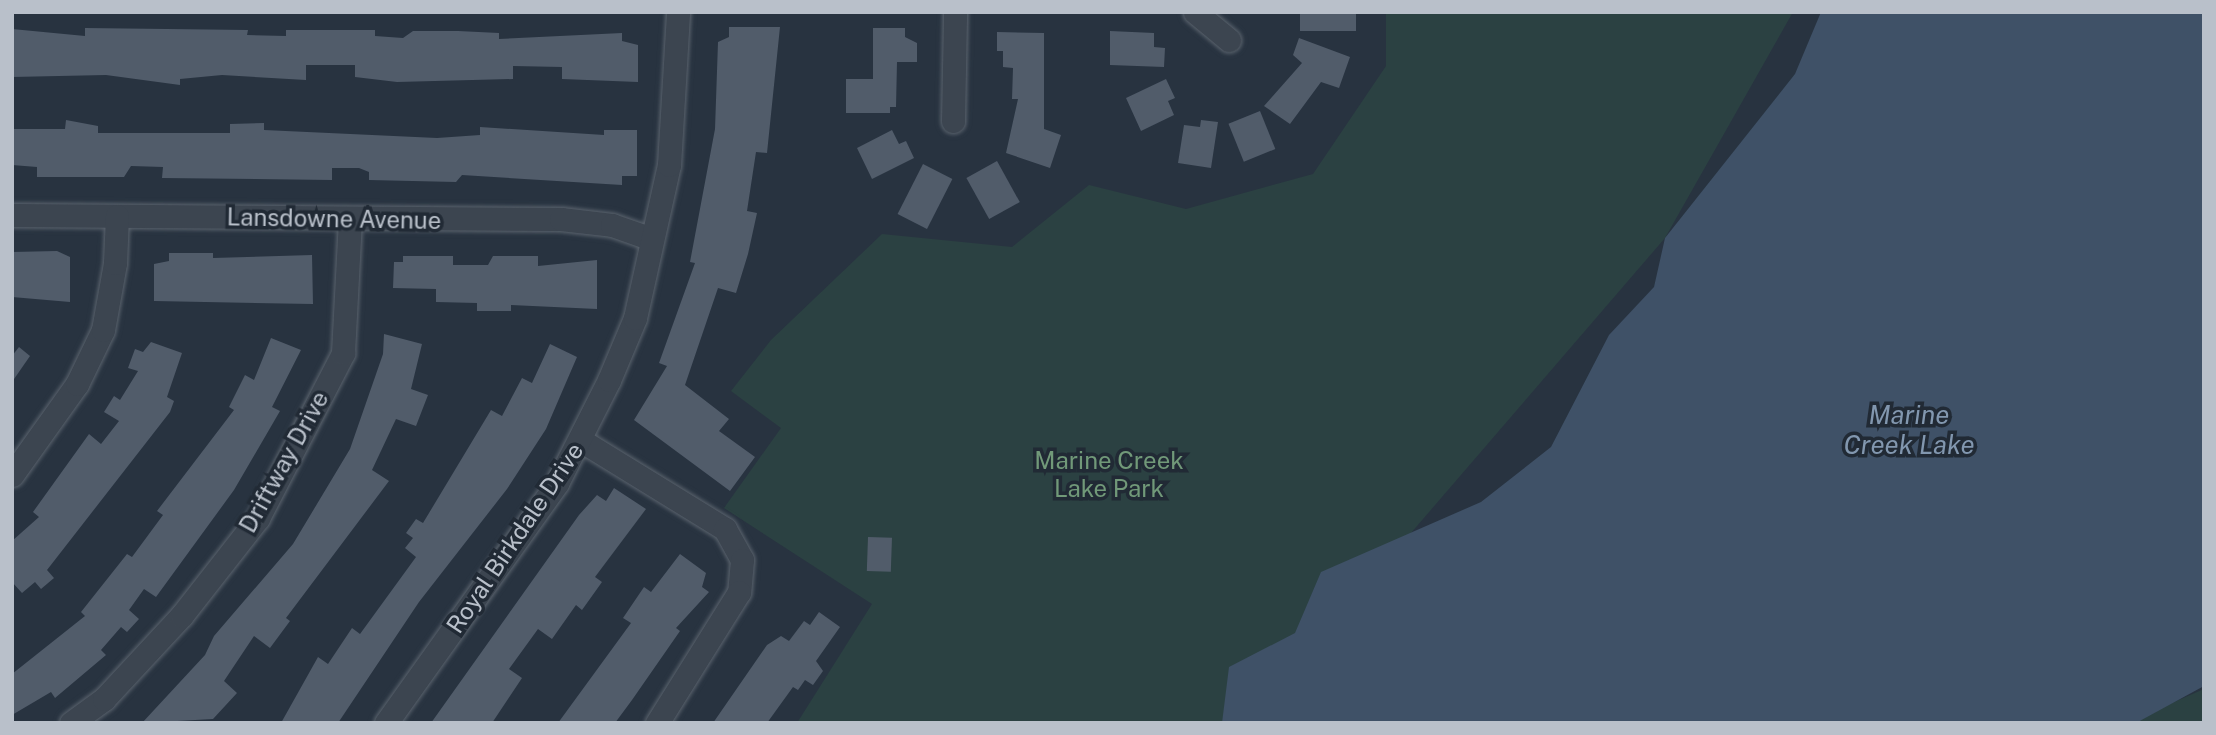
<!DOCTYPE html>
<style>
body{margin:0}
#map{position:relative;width:2216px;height:735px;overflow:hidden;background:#283340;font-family:"Public Sans",sans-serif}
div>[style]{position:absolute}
.green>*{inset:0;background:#2b4142}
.water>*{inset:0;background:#3f5167}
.building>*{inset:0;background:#515c6a;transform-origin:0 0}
.roads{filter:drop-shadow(0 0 2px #5a636d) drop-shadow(0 0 2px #5a636d)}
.minor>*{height:23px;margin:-11.5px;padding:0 11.5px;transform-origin:11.5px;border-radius:11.5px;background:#3c4550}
span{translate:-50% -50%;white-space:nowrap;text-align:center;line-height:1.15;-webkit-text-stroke:7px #212a35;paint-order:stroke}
.street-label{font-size:24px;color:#b9c0ca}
.park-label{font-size:24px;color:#719979}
.water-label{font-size:26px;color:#8297af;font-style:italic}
.frame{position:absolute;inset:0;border:14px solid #b9c0ca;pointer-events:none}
</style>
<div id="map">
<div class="green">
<div style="clip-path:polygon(1386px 12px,1793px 12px,1665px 238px,1411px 533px,1276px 659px,1257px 723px,797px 723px,872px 604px,724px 508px,781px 428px,731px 391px,771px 340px,882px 234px,1012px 247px,1089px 185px,1186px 209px,1313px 174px,1386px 66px)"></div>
<div style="clip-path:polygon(2204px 689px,2204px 723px,2126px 723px)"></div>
</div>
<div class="water">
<div style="clip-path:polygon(1821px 12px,2204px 12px,2204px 686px,2136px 723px,1222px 723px,1229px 667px,1295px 633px,1321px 572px,1481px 502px,1551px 447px,1609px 335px,1654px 287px,1665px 238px,1795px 74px)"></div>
</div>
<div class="building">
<div style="left:1300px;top:12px;width:56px;height:19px"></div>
<div style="clip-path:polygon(729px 27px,780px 27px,767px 153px,756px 152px,747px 211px,757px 213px,748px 254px,736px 293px,718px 288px,685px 385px,729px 419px,719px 431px,755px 457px,730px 491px,634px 420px,667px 366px,659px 363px,695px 263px,690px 262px,715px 129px,718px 42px,729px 37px)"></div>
<div style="clip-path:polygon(85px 28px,248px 30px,247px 35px,286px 36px,286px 30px,375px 30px,375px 36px,403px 38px,413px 31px,458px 31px,499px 33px,499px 39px,622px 33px,622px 41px,638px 45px,638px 82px,562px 79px,562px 67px,513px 66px,513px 79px,397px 82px,355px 77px,355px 65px,306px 65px,306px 80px,222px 75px,180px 79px,180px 85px,106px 75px,12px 77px,12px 29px,85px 36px)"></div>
<div style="clip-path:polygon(873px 28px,905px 28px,905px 37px,917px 43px,917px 62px,897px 62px,896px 107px,890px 107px,890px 113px,846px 113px,846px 79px,873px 79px)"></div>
<div style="clip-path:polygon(1110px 31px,1154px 33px,1154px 47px,1165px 48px,1164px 67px,1110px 65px)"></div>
<div style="clip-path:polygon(997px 32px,1044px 33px,1044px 129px,1061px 135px,1050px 168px,1006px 153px,1018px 99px,1012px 99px,1013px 68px,1003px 67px,1003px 51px,997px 51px)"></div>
<div style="clip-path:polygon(1299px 38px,1350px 57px,1339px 88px,1321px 82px,1290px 124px,1264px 106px,1302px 63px,1293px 55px)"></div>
<div style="clip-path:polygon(1166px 79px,1175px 98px,1168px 101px,1174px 115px,1141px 131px,1126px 98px)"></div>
<div style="left:1260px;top:111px;width:41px;height:34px;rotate:68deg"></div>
<div style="clip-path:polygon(66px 120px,98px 126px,98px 133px,230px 133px,230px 124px,264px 123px,264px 130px,437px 138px,480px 135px,480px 127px,604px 135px,604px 130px,637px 130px,637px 176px,622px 176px,622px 185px,462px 175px,456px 182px,369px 180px,369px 172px,359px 168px,332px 168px,332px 180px,162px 178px,163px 167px,131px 166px,124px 177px,37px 177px,37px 167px,12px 165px,12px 129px,65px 129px)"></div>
<div style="clip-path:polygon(1201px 120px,1218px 122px,1211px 168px,1178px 163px,1184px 125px,1200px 127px)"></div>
<div style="clip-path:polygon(892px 130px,899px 144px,906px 141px,914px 158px,872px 179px,857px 148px)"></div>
<div style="left:997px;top:161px;width:47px;height:35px;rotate:61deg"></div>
<div style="left:923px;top:164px;width:33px;height:56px;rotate:27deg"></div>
<div style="clip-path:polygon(57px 251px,70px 257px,70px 302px,12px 297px,12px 252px)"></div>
<div style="clip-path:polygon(169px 253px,213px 253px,213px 258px,312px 255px,313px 304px,154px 301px,154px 264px,169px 261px)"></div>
<div style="clip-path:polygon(403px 256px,453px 256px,453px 265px,488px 265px,493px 256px,538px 256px,538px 266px,597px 260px,597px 309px,511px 305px,511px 311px,477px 311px,477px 303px,436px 302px,436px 289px,393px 288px,394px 262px,403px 262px)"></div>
<div style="clip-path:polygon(384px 334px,422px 344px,411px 389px,428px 395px,416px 426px,396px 419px,372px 470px,389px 481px,286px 618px,290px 621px,270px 648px,254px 636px,224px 681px,237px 693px,213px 719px,142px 723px,205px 655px,214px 636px,293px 544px,350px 449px,383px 354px)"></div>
<div style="clip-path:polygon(271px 338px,301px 350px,272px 407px,280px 411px,234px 490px,156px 597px,144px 589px,129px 610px,139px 619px,127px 632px,121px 627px,101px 650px,106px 655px,55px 698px,51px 692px,12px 715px,12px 674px,85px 616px,81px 612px,127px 554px,132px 557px,163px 515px,157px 511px,234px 410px,229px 407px,245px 375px,254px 380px)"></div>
<div style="clip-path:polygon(151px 342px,182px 353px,167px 397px,174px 401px,170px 412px,47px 570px,54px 578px,41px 589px,35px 582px,22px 593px,12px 582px,12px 541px,39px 517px,33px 512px,89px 434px,101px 444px,119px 421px,104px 412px,114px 396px,120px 400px,138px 371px,128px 368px,135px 349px,143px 352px)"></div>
<div style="clip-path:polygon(550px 344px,577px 357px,546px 429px,507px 489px,419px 602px,338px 723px,281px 723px,318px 657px,328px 664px,352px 628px,360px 634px,416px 557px,405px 548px,413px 538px,406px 533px,416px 519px,423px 523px,491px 410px,502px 416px,522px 378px,532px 383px)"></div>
<div style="clip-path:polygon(19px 347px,30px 356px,12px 382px,12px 356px)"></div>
<div style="clip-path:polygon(614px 488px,646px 509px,595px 577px,602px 582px,582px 610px,576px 605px,552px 639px,538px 629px,509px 669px,522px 678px,492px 723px,431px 723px,579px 515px,597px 495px,606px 501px)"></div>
<div style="left:868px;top:537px;width:24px;height:34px;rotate:2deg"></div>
<div style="clip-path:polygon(680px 554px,706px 573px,702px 587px,709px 592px,676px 628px,680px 631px,632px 700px,615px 723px,558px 723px,631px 623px,623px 618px,644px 587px,651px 592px)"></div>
<div style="clip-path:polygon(819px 612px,840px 627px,816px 661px,823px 671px,813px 685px,805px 680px,798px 690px,793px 687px,767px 723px,713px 723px,767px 645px,781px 636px,789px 641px,804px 621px,810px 625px)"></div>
</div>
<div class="roads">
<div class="minor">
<div style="left:1195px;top:12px;width:44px;rotate:39.5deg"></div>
<div style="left:953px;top:121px;width:109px;rotate:-88.9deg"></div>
<div style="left:12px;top:215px;width:549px;rotate:0.42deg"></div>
<div style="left:561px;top:219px;width:51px;rotate:6.7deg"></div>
<div style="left:612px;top:225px;width:42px;rotate:19.3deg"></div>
<div style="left:582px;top:441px;width:168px;rotate:31.6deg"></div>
<div style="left:725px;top:529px;width:35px;rotate:61deg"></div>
<div style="left:742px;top:560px;width:32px;rotate:95deg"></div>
<div style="left:739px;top:592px;width:155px;rotate:122deg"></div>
<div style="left:12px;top:475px;width:112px;rotate:-54.5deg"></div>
<div style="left:77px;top:384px;width:60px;rotate:-64.3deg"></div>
<div style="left:103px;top:330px;width:68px;rotate:-79.8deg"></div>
<div style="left:115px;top:263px;width:47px;rotate:-87.6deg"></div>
<div style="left:71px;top:723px;width:41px;rotate:-36deg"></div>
<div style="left:104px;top:699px;width:115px;rotate:-47.1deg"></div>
<div style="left:182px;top:615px;width:123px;rotate:-51.9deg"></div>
<div style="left:258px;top:518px;width:186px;rotate:-62.7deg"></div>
<div style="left:343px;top:353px;width:132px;rotate:-87deg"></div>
<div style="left:386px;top:723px;width:295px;rotate:-54.5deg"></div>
<div style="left:557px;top:483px;width:115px;rotate:-63.2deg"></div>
<div style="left:609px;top:380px;width:67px;rotate:-67.2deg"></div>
<div style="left:635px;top:318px;width:157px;rotate:-77.5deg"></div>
<div style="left:669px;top:165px;width:153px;rotate:-86.6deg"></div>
</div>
</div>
<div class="street-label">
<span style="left:334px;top:219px;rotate:1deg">Lansdowne Avenue</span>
<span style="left:284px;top:462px;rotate:-61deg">Driftway Drive</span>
<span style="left:515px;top:538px;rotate:-56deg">Royal Birkdale Drive</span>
</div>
<div class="park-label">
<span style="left:1109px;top:475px">Marine Creek<br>Lake Park</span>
</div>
<div class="water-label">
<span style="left:1909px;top:430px">Marine<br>Creek Lake</span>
</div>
<div class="frame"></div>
</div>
